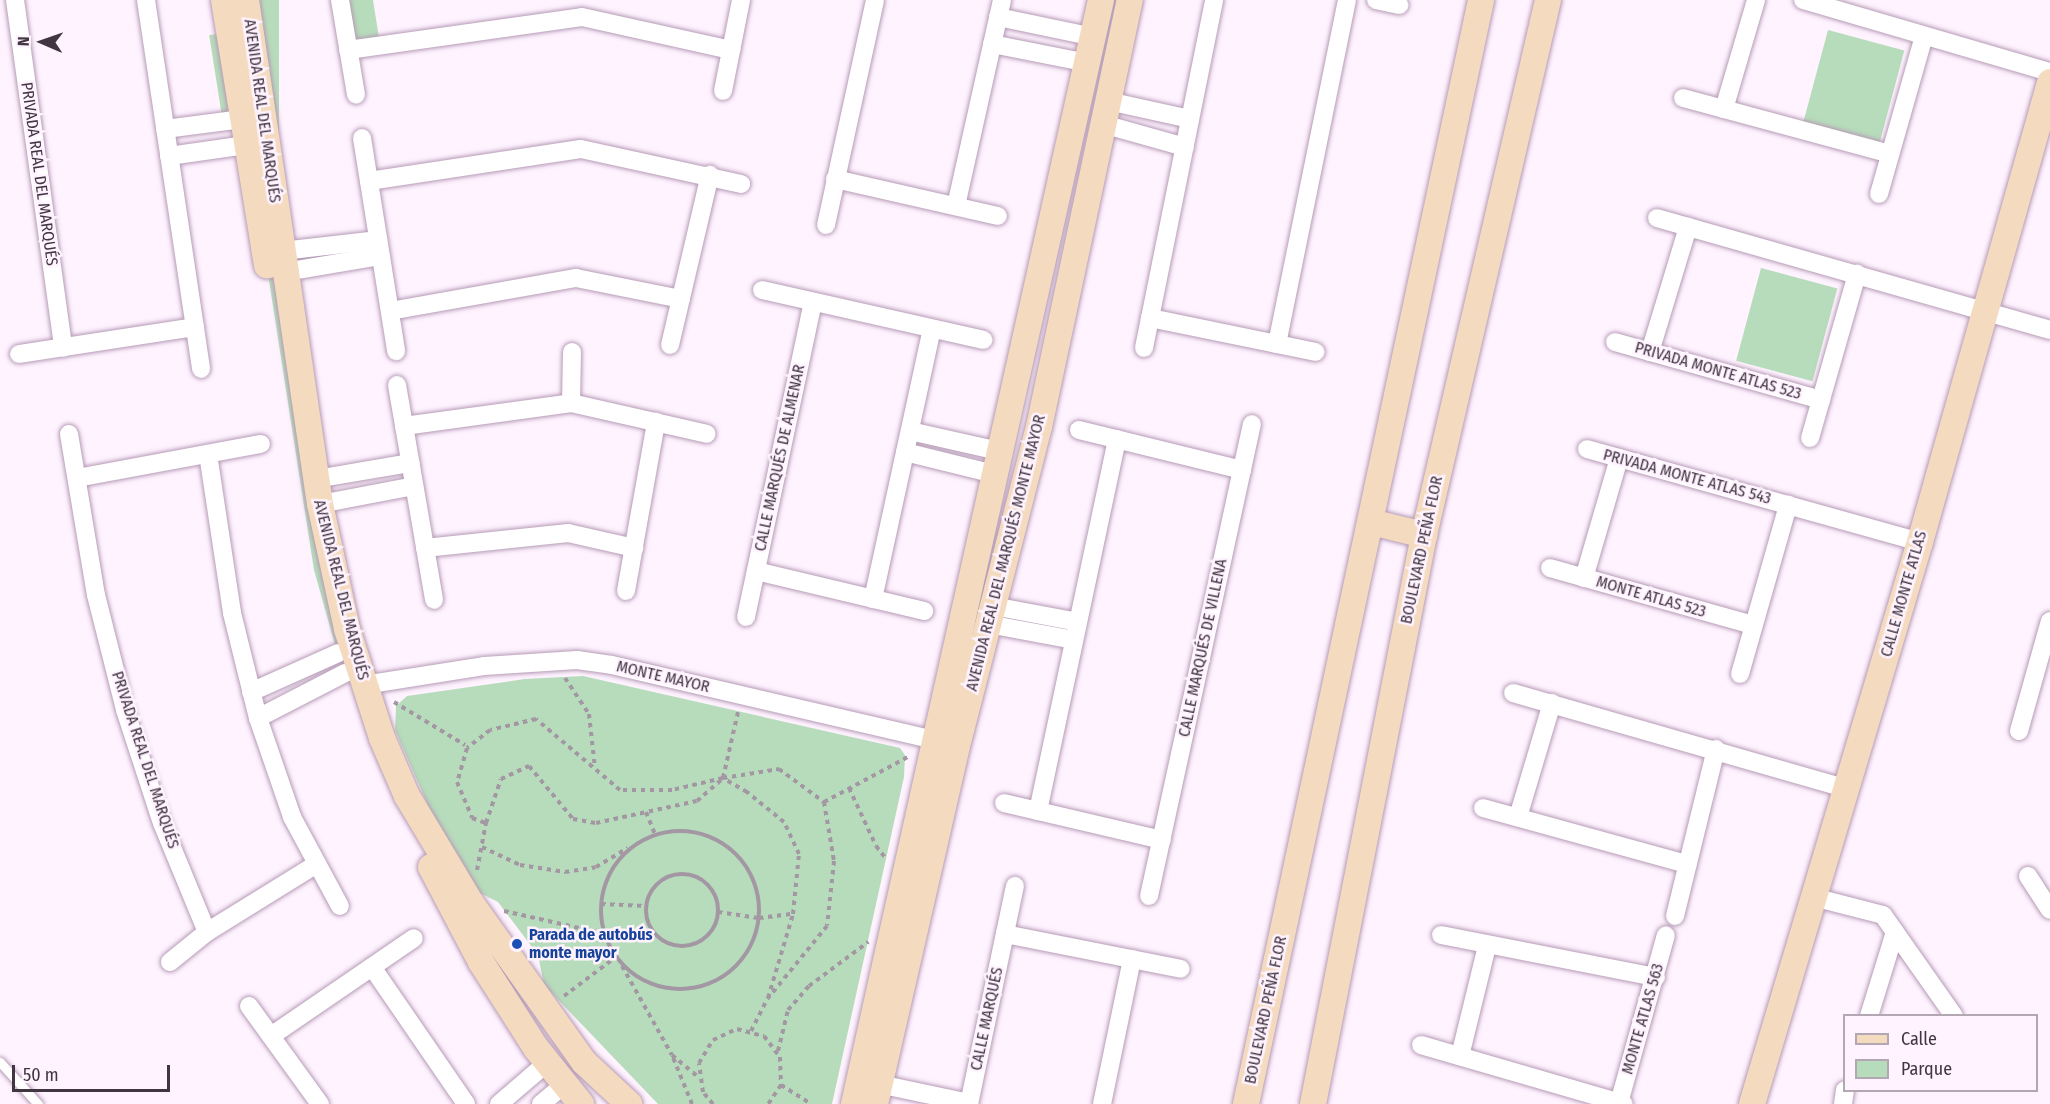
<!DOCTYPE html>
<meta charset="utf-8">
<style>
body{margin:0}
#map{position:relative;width:2050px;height:1104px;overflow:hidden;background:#fff3ff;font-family:"Fira Sans Condensed",sans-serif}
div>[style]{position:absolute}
.green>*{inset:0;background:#b7dcbb;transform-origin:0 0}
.path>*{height:4px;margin-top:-2px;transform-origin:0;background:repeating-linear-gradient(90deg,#a397a3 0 4.5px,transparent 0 9px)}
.path>.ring{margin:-2px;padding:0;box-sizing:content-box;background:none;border:4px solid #a397a3;border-radius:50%}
.roads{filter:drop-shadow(0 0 2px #b69bb6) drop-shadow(0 0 2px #b69bb6)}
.lane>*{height:9px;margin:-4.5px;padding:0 4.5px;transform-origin:4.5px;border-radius:4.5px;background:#fff}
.street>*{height:18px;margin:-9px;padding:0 9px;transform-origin:9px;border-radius:9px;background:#fff}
.secondary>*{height:26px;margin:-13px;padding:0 13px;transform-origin:13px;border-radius:13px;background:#f4dbc0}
.dots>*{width:16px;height:16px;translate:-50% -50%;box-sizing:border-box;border:3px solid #fff3ff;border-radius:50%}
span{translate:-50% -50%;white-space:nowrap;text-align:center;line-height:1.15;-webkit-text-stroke:5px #fff3ff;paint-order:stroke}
.street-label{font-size:16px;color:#413541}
.transit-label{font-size:16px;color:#164399;font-weight:700}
.left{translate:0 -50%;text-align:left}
.legend{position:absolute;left:1843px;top:1014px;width:195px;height:78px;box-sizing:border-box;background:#fff3ff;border:2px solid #b3a7b3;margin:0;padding:8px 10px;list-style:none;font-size:18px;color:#413541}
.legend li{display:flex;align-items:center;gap:12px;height:30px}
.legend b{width:30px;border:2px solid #b3a7b3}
.north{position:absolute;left:12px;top:12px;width:60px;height:60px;-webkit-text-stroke:4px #fff3ff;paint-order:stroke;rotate:272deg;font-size:16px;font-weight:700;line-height:24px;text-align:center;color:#413541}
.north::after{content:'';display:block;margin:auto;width:21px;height:27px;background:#413541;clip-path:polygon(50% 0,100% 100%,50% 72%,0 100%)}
.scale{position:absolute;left:12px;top:1065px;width:158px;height:27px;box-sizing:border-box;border:3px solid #413541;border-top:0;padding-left:8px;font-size:18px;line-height:21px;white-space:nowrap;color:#413541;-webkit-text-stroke:4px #fff3ff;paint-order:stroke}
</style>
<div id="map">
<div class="green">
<div style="left:251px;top:0;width:28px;height:237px"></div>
<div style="clip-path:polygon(349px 0,373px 0,379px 38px,355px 43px)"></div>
<div style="left:1828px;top:30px;width:79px;height:96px;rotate:15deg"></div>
<div style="left:223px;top:33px;width:81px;height:14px;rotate:81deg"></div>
<div style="clip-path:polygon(248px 145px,361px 683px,343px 673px,314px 570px)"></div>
<div style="left:1761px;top:268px;width:79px;height:96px;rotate:15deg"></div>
<div style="clip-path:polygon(583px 676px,900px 748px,905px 755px,904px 777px,832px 1104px,658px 1104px,544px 985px,538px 955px,498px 902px,476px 891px,430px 810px,395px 730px,396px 706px,407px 696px,525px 679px)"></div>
</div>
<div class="path">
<div style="left:565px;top:678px;width:43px;rotate:56.3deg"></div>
<div style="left:589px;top:714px;width:54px;rotate:83.7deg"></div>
<div style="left:394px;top:702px;width:83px;rotate:31.2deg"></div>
<div style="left:779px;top:769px;width:56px;rotate:36.3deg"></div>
<div style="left:824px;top:802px;width:60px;rotate:80.4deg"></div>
<div style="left:834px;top:861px;width:65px;rotate:96.1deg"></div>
<div style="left:827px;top:926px;width:93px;rotate:129.3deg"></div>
<div style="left:768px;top:998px;width:88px;rotate:-73.4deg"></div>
<div style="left:793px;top:914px;width:60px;rotate:-84.3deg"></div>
<div style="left:799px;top:854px;width:35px;rotate:-115deg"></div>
<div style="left:784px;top:822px;width:48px;rotate:-141deg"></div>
<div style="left:747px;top:792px;width:28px;rotate:-150deg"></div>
<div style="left:723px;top:778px;width:57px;rotate:-9.1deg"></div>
<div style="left:723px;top:778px;width:68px;rotate:-77.2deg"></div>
<div style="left:849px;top:788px;width:64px;rotate:65deg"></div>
<div style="left:876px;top:846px;width:16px;rotate:52deg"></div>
<div style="left:824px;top:802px;width:95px;rotate:-28.2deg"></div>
<div style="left:646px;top:812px;width:24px;rotate:68deg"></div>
<div class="ring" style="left:601px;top:831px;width:154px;height:154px"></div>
<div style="left:482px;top:847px;width:42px;rotate:25.3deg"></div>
<div style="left:520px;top:865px;width:46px;rotate:8.8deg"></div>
<div style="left:565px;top:872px;width:31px;rotate:-9deg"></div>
<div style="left:596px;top:867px;width:37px;rotate:-31deg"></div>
<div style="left:477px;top:870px;width:48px;rotate:-79.2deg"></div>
<div style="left:486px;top:823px;width:46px;rotate:-71.2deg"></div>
<div style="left:501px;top:779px;width:31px;rotate:-25deg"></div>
<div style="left:529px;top:766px;width:69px;rotate:50.3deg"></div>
<div style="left:573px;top:819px;width:23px;rotate:10deg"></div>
<div style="left:596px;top:823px;width:103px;rotate:-12.3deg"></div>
<div style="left:697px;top:801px;width:35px;rotate:-41deg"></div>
<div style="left:723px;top:778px;width:52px;rotate:166.8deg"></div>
<div style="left:672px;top:790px;width:52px;rotate:180deg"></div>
<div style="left:620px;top:790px;width:110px;rotate:-139.8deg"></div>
<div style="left:536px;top:719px;width:47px;rotate:166.6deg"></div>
<div style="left:490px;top:730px;width:29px;rotate:142deg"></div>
<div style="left:467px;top:748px;width:35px;rotate:106deg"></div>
<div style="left:457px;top:782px;width:39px;rotate:67deg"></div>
<div style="left:472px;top:818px;width:15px;rotate:20deg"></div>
<div class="ring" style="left:646px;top:874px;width:68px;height:68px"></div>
<div style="left:601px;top:904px;width:45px;rotate:2.5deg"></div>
<div style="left:504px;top:911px;width:104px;rotate:12.8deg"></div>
<div style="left:718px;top:912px;width:41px;rotate:8.3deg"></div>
<div style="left:759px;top:918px;width:34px;rotate:-7deg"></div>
<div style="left:622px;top:966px;width:102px;rotate:60.7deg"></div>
<div style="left:564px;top:996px;width:65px;rotate:-36.9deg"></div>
<div style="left:751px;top:1031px;width:37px;rotate:-63deg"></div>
<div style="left:778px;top:1051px;width:42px;rotate:-76.3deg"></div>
<div style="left:788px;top:1010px;width:32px;rotate:-49deg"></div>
<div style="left:809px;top:986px;width:74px;rotate:-36.7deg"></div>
<div style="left:781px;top:1085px;width:36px;rotate:32deg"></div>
<div style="left:692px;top:1104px;width:53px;rotate:-112.2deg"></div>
<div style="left:672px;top:1055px;width:34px;rotate:40deg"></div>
<div style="left:713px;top:1104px;width:16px;rotate:-130deg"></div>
<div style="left:703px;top:1092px;width:29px;rotate:-98deg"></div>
<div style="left:699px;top:1063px;width:27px;rotate:-59deg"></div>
<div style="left:713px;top:1040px;width:26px;rotate:-25deg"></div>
<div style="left:737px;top:1029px;width:28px;rotate:15deg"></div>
<div style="left:764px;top:1036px;width:26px;rotate:53deg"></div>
<div style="left:780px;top:1057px;width:28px;rotate:88deg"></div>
<div style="left:781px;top:1085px;width:23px;rotate:124deg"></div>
</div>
<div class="roads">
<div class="lane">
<div style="left:0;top:1062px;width:57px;rotate:47.9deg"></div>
</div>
<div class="street">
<div style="left:15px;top:0;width:351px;rotate:82.1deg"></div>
<div style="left:146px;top:0;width:373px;rotate:81.5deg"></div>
<div style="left:340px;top:0;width:96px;rotate:80.4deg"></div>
<div style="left:1376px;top:0;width:24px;rotate:12deg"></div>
<div style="left:1803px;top:0;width:257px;rotate:16.3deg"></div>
<div style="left:998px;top:17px;width:98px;rotate:11.8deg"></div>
<div style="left:992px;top:44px;width:98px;rotate:11.2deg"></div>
<div style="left:348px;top:50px;width:236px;rotate:-8deg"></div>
<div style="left:582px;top:17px;width:153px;rotate:12.5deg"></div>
<div style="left:723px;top:91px;width:93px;rotate:-78.8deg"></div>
<div style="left:1683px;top:98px;width:214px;rotate:15.1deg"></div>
<div style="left:1108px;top:101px;width:84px;rotate:12.4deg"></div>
<div style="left:1724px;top:109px;width:114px;rotate:-73.6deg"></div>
<div style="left:1103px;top:124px;width:85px;rotate:15.7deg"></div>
<div style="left:165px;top:129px;width:78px;rotate:-7.4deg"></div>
<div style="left:362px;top:138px;width:216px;rotate:80.9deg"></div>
<div style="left:169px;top:156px;width:78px;rotate:-8.1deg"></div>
<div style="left:835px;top:179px;width:167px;rotate:12.8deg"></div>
<div style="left:369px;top:181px;width:214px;rotate:-8.6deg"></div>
<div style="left:581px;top:149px;width:164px;rotate:12.3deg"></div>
<div style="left:1879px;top:194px;width:164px;rotate:-74.1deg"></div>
<div style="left:956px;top:206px;width:211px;rotate:-77.4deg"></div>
<div style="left:1657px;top:218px;width:409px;rotate:15.9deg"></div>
<div style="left:826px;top:225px;width:230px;rotate:-77.7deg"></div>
<div style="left:282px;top:251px;width:97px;rotate:-6.5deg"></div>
<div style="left:285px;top:272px;width:97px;rotate:-9.5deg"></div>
<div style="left:762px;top:290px;width:227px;rotate:12.7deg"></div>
<div style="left:390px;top:311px;width:189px;rotate:-10.1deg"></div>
<div style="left:576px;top:278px;width:107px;rotate:11.3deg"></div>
<div style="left:1150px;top:318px;width:169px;rotate:11.6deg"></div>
<div style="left:1615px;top:342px;width:214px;rotate:15.7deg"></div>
<div style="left:1277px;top:344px;width:351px;rotate:-78.5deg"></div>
<div style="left:670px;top:345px;width:175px;rotate:-76.8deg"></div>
<div style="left:1144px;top:348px;width:355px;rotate:-78.6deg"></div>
<div style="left:1650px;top:352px;width:131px;rotate:-73.1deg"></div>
<div style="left:19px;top:354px;width:178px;rotate:-8.7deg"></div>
<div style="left:397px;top:385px;width:218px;rotate:80.2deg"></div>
<div style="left:571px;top:403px;width:51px;rotate:-88.9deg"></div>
<div style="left:404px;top:426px;width:169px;rotate:-7.8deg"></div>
<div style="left:571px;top:403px;width:139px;rotate:12.8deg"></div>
<div style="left:1079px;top:430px;width:168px;rotate:13.8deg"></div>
<div style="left:910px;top:431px;width:95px;rotate:12.7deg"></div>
<div style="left:69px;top:434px;width:163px;rotate:80.5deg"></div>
<div style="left:96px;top:595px;width:119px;rotate:75.8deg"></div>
<div style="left:125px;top:710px;width:119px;rotate:71.9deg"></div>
<div style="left:162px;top:823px;width:118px;rotate:67.6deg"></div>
<div style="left:1810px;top:438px;width:171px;rotate:-74deg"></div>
<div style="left:1587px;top:449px;width:346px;rotate:15.6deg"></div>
<div style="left:905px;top:452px;width:96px;rotate:13.9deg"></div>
<div style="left:208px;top:454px;width:161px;rotate:81.4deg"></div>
<div style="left:232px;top:613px;width:108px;rotate:76.1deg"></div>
<div style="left:258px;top:718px;width:105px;rotate:71deg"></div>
<div style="left:292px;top:817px;width:101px;rotate:61.7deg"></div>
<div style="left:77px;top:478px;width:187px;rotate:-10.5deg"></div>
<div style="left:316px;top:479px;width:96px;rotate:-9.6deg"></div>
<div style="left:320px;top:504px;width:96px;rotate:-10.8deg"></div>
<div style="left:425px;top:548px;width:144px;rotate:-6deg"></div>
<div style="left:568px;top:533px;width:68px;rotate:12.8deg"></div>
<div style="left:1550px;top:568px;width:211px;rotate:15.7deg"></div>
<div style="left:756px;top:571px;width:173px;rotate:13.4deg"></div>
<div style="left:1584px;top:578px;width:125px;rotate:-73.7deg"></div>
<div style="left:626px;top:591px;width:172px;rotate:-79.9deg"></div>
<div style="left:873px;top:599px;width:276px;rotate:-77.7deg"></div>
<div style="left:993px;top:606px;width:86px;rotate:10.7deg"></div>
<div style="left:746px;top:617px;width:322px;rotate:-78deg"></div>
<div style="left:988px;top:624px;width:87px;rotate:10.5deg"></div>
<div style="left:1740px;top:674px;width:176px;rotate:-74.1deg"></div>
<div style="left:364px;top:685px;width:121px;rotate:-9deg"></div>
<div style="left:484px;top:666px;width:93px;rotate:-3.7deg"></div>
<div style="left:577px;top:660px;width:35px;rotate:8deg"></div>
<div style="left:612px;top:665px;width:343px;rotate:13.1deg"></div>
<div style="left:251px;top:692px;width:95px;rotate:-24.1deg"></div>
<div style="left:1513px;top:693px;width:348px;rotate:16deg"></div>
<div style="left:258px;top:718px;width:98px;rotate:-27.3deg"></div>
<div style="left:2019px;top:731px;width:114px;rotate:-74.3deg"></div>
<div style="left:1004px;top:803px;width:162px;rotate:13.2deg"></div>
<div style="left:1483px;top:808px;width:212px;rotate:15.4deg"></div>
<div style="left:1038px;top:811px;width:380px;rotate:-78deg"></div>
<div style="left:1518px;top:817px;width:119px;rotate:-73.4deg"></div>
<div style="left:2028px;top:876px;width:40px;rotate:57.1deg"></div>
<div style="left:1149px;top:896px;width:483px;rotate:-77.7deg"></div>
<div style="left:1813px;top:897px;width:72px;rotate:14.4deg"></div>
<div style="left:1883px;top:915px;width:123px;rotate:54.9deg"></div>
<div style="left:1675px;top:916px;width:172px;rotate:-76.2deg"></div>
<div style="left:1005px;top:934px;width:179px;rotate:11.2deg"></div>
<div style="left:1441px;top:935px;width:219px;rotate:11.1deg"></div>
<div style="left:170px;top:962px;width:48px;rotate:-39deg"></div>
<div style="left:207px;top:932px;width:127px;rotate:-31.8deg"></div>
<div style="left:372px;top:967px;width:166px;rotate:55.5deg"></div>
<div style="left:249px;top:1006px;width:121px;rotate:54.1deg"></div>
<div style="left:1869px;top:1016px;width:88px;rotate:-72.8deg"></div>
<div style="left:271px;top:1036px;width:173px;rotate:-34.4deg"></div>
<div style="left:1421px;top:1045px;width:211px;rotate:16.2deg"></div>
<div style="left:1460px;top:1056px;width:113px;rotate:-76.2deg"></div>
<div style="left:879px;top:1084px;width:92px;rotate:11.9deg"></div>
<div style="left:1619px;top:1103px;width:174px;rotate:-74.4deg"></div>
<div style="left:499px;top:1104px;width:65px;rotate:-40.6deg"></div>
<div style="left:541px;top:1104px;width:31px;rotate:-40deg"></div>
<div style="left:969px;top:1104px;width:223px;rotate:-78.1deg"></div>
<div style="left:1102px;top:1104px;width:148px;rotate:-78.3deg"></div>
<div style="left:1843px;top:1104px;width:14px;rotate:-82deg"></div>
</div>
<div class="secondary">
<div style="left:224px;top:0;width:269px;rotate:80.8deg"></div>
<div style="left:246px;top:0;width:509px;rotate:81.65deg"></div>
<div style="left:320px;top:504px;width:128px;rotate:77.8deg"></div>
<div style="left:347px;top:629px;width:114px;rotate:72.2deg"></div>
<div style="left:382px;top:738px;width:63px;rotate:66.7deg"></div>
<div style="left:407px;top:796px;width:125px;rotate:59.1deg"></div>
<div style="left:471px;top:903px;width:195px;rotate:54.6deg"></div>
<div style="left:584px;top:1062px;width:62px;rotate:43deg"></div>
<div style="left:1371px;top:522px;width:55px;rotate:13.8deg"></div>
<div style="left:431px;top:867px;width:107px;rotate:62.2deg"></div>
<div style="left:481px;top:962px;width:102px;rotate:57.4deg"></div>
<div style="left:536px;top:1048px;width:72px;rotate:51.2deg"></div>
<div style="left:854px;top:1104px;width:1131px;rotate:-77.39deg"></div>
<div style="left:875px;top:1104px;width:367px;rotate:-77.1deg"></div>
<div style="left:957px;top:746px;width:329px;rotate:-75.6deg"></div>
<div style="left:1039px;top:427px;width:437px;rotate:-78deg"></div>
<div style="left:1246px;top:1104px;width:1129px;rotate:-77.98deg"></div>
<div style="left:1313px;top:1104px;width:580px;rotate:-78.96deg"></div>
<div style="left:1424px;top:535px;width:549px;rotate:-76.95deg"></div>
<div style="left:1752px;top:1104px;width:587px;rotate:-73.36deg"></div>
<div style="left:1920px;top:542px;width:478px;rotate:-74.2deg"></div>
</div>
</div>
<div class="dots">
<div style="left:517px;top:944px;background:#1a4fb4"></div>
</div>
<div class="street-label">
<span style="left:262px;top:111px;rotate:82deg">AVENIDA REAL DEL MARQUÉS</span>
<span style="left:39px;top:174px;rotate:82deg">PRIVADA REAL DEL MARQUÉS</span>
<span style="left:1718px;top:371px;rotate:16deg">PRIVADA MONTE ATLAS 523</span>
<span style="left:780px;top:458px;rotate:-78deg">CALLE MARQUÉS DE ALMENAR</span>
<span style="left:1687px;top:477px;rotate:15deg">PRIVADA MONTE ATLAS 543</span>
<span style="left:1422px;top:550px;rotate:-78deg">BOULEVARD PEÑA FLOR</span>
<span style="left:1006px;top:553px;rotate:-76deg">AVENIDA REAL DEL MARQUÉS MONTE MAYOR</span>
<span style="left:341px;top:590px;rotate:76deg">AVENIDA REAL DEL MARQUÉS</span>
<span style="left:1904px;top:594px;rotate:-74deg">CALLE MONTE ATLAS</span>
<span style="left:1651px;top:597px;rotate:16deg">MONTE ATLAS 523</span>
<span style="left:1203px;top:648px;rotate:-78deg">CALLE MARQUÉS DE VILLENA</span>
<span style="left:663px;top:677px;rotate:13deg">MONTE MAYOR</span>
<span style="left:145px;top:760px;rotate:72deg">PRIVADA REAL DEL MARQUÉS</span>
<span style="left:1266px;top:1010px;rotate:-78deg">BOULEVARD PEÑA FLOR</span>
<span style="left:987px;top:1019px;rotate:-78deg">CALLE MARQUÉS</span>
<span style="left:1643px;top:1019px;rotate:-74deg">MONTE ATLAS 563</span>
</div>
<div class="transit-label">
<span class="left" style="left:529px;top:944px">Parada de autobús<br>monte mayor</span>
</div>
<ul class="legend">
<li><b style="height:8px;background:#f4dbc0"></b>Calle</li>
<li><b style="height:16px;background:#b7dcbb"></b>Parque</li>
</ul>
<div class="north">N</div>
<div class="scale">50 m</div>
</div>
